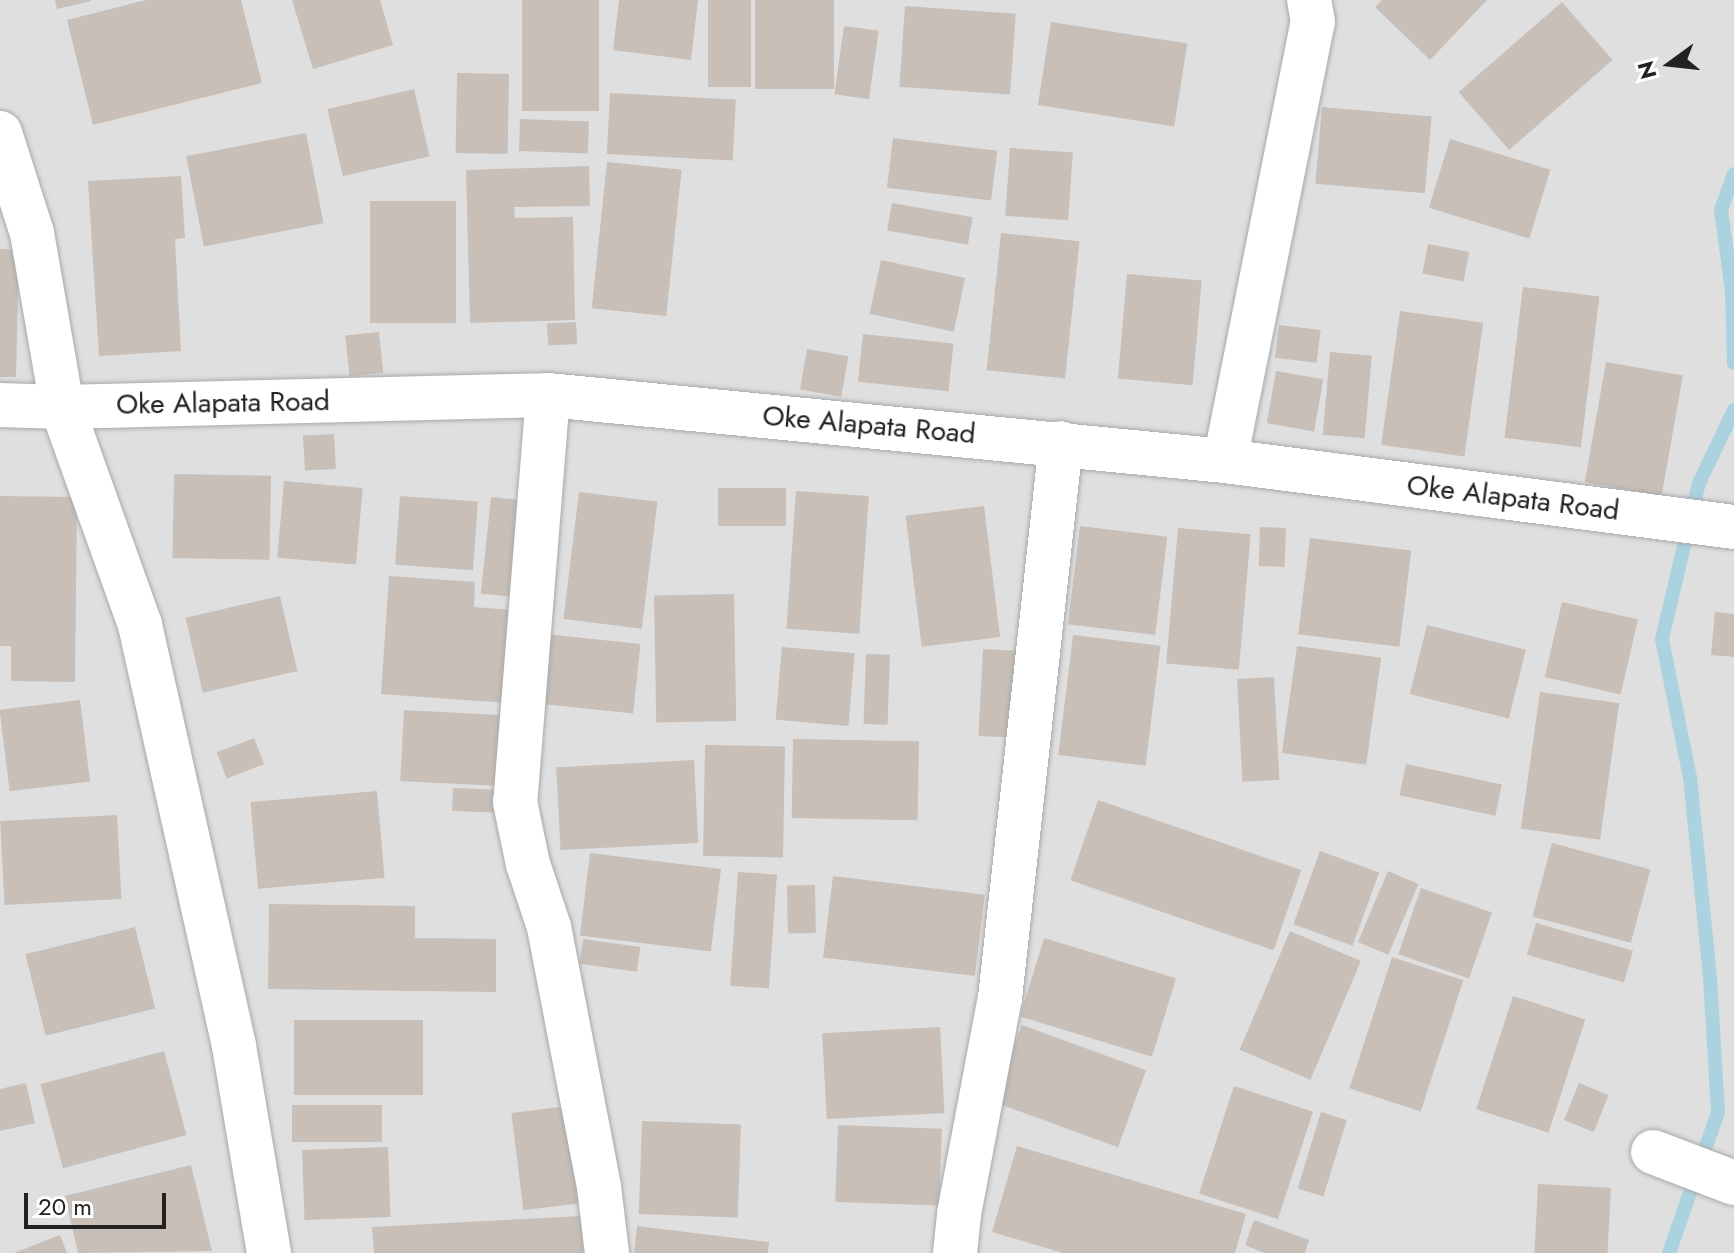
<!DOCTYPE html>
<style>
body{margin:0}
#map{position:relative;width:1734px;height:1253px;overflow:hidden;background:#f2efe9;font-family:Jost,sans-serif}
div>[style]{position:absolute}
.residential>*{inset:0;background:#e0dfdf;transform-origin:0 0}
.stream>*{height:14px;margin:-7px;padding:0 7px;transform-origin:7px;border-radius:7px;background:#aad3df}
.building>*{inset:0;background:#c7bfb8;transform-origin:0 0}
.roads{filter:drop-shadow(0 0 2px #a9a9a9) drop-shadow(0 0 2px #a9a9a9)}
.minor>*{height:44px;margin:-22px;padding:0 22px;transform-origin:22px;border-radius:22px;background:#fff}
span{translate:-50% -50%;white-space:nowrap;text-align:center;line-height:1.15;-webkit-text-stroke:6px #fff;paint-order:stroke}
.street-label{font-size:28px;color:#222}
.north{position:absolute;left:1630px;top:24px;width:80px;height:80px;-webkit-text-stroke:6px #fff;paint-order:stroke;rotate:255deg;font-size:22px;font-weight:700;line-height:32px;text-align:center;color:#222}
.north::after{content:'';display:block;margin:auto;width:28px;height:36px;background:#222;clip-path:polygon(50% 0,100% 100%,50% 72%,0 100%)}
.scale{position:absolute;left:24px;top:1193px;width:142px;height:36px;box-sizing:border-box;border:4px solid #222;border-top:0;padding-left:10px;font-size:24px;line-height:28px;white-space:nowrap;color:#222;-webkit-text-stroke:6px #fff;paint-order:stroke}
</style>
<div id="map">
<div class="residential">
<div style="left:0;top:0;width:1734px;height:1253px"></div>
</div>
<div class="stream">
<div style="left:1734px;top:174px;width:37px;rotate:110deg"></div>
<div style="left:1721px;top:209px;width:84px;rotate:82.5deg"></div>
<div style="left:1732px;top:292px;width:71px;rotate:88.4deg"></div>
<div style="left:1669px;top:1253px;width:149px;rotate:-70.8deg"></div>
<div style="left:1718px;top:1112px;width:135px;rotate:-93.4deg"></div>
<div style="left:1710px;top:977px;width:200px;rotate:-95.7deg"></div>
<div style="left:1690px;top:778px;width:142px;rotate:-101.4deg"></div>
<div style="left:1662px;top:639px;width:160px;rotate:-76.7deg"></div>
<div style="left:1699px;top:483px;width:81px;rotate:-64.4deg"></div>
</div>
<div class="building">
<div style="clip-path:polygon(55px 0,91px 0,91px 1px,57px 9px)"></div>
<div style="clip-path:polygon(146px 0,241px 0,262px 83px,93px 125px,67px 20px)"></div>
<div style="clip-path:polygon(292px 0,380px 0,393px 45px,313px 69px)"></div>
<div style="left:522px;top:0;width:77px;height:111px"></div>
<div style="clip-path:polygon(619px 0,698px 0,691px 60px,613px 50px)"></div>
<div style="left:708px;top:0;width:43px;height:87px"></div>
<div style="left:755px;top:0;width:79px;height:89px"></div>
<div style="clip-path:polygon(1382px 0,1487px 0,1430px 60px,1375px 7px)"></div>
<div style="left:1562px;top:2px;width:77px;height:137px;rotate:49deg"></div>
<div style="left:905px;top:6px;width:111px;height:81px;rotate:4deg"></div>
<div style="left:1051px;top:22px;width:138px;height:84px;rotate:9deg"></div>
<div style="left:844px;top:26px;width:35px;height:69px;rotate:8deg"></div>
<div style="left:457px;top:73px;width:52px;height:80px;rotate:1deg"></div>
<div style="left:414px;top:89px;width:69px;height:89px;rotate:77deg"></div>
<div style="left:610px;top:93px;width:126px;height:61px;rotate:3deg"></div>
<div style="left:1322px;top:107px;width:110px;height:77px;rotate:5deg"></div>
<div style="left:520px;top:119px;width:69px;height:32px;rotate:2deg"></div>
<div style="left:306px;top:133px;width:92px;height:122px;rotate:79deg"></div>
<div style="left:893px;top:138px;width:105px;height:50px;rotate:7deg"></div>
<div style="left:1450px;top:139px;width:105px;height:72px;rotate:17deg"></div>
<div style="left:1010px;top:148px;width:63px;height:68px;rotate:4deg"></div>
<div style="left:607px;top:162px;width:75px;height:147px;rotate:6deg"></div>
<div style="clip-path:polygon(589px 166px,590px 206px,514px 207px,515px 218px,573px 217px,575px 320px,470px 323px,466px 170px)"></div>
<div style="clip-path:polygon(181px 176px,185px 238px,175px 239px,181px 351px,99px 356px,88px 181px)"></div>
<div style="left:456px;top:201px;width:122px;height:86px;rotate:90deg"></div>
<div style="left:892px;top:203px;width:82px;height:28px;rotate:10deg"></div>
<div style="left:1001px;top:233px;width:79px;height:138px;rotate:6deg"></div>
<div style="left:1428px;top:244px;width:42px;height:30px;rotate:11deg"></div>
<div style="clip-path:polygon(0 249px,19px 250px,16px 377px,0 377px)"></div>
<div style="left:881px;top:260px;width:86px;height:55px;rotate:12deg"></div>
<div style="left:1127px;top:274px;width:75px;height:105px;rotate:5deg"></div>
<div style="left:1523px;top:287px;width:77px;height:152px;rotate:7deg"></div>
<div style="left:1400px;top:311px;width:84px;height:135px;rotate:8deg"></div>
<div style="left:576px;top:322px;width:22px;height:29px;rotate:87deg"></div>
<div style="left:1279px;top:325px;width:42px;height:33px;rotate:7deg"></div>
<div style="left:379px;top:332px;width:41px;height:34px;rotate:84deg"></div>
<div style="left:863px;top:334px;width:91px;height:48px;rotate:6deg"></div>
<div style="left:807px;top:349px;width:42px;height:41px;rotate:10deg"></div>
<div style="left:1330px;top:352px;width:42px;height:83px;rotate:5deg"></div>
<div style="left:1606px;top:362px;width:78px;height:122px;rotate:10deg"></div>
<div style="left:1276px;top:371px;width:48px;height:53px;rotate:10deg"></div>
<div style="left:334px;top:434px;width:35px;height:31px;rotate:87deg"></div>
<div style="left:174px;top:474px;width:97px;height:84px;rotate:1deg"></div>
<div style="left:284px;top:481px;width:79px;height:77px;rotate:5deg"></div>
<div style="left:786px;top:488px;width:38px;height:68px;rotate:90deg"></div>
<div style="left:796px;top:491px;width:73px;height:138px;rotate:4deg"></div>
<div style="left:579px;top:492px;width:79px;height:128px;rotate:7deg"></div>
<div style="clip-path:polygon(0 496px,77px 497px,75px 682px,11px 681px,11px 646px,0 646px)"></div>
<div style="left:400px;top:496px;width:78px;height:69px;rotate:4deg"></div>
<div style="left:491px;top:497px;width:40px;height:97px;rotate:6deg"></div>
<div style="left:984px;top:506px;width:132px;height:79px;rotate:83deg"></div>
<div style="left:1080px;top:526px;width:88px;height:99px;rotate:7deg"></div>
<div style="left:1260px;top:527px;width:26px;height:39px;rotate:2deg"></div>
<div style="left:1178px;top:528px;width:73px;height:136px;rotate:5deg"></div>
<div style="left:1310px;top:538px;width:102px;height:97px;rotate:7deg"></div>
<div style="clip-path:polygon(389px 576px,475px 582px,474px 607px,514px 610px,507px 703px,381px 694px)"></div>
<div style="left:734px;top:594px;width:127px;height:80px;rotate:89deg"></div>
<div style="left:280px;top:596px;width:77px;height:97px;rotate:77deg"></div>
<div style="left:1562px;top:602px;width:78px;height:77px;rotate:13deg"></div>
<div style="clip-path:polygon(1715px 612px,1734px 614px,1734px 657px,1711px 655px)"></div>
<div style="left:1427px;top:625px;width:102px;height:71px;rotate:14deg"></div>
<div style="left:546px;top:634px;width:95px;height:70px;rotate:6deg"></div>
<div style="left:1073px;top:635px;width:88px;height:121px;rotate:7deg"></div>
<div style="left:1297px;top:646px;width:85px;height:108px;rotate:8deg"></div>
<div style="left:782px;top:647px;width:73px;height:73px;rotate:5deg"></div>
<div style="left:983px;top:649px;width:38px;height:87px;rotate:3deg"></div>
<div style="left:866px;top:654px;width:24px;height:70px;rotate:2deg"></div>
<div style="left:1274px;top:677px;width:103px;height:37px;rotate:87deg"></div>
<div style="left:1540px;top:692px;width:80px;height:138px;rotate:8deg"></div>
<div style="left:80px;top:700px;width:82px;height:81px;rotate:83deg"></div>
<div style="left:404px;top:710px;width:99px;height:71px;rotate:3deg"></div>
<div style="left:254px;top:738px;width:28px;height:40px;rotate:69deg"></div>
<div style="left:793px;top:739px;width:126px;height:79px;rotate:1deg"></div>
<div style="left:705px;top:745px;width:80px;height:111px;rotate:1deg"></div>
<div style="left:694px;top:760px;width:83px;height:138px;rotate:87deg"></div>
<div style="left:1406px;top:764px;width:98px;height:32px;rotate:12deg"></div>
<div style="left:453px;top:788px;width:48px;height:23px;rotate:2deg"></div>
<div style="left:377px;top:791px;width:87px;height:127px;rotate:85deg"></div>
<div style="left:1098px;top:800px;width:215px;height:85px;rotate:19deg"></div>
<div style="left:117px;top:815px;width:84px;height:117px;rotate:87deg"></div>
<div style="left:1552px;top:843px;width:102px;height:76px;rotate:15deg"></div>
<div style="left:1320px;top:851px;width:63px;height:78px;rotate:20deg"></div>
<div style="left:590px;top:853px;width:132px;height:83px;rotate:7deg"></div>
<div style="left:1388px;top:871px;width:33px;height:77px;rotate:23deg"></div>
<div style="left:738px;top:872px;width:39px;height:114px;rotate:4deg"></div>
<div style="left:833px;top:876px;width:153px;height:82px;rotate:7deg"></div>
<div style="left:815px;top:885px;width:48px;height:28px;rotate:89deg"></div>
<div style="left:1421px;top:888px;width:75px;height:70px;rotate:19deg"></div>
<div style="clip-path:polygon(269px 904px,415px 906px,415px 938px,496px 939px,496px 992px,268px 989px)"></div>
<div style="left:1536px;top:923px;width:101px;height:33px;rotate:16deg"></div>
<div style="left:135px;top:927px;width:84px;height:113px;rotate:76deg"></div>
<div style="left:1290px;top:931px;width:77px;height:129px;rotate:23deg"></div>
<div style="left:1044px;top:938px;width:138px;height:82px;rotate:17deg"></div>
<div style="left:583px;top:939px;width:58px;height:25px;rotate:8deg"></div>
<div style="left:1392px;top:957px;width:75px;height:138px;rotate:18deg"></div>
<div style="left:1513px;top:996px;width:76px;height:119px;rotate:18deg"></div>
<div style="left:294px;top:1020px;width:129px;height:75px"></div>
<div style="left:1022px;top:1025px;width:132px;height:82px;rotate:20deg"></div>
<div style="left:940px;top:1027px;width:86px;height:118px;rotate:87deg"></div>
<div style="left:164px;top:1051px;width:87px;height:128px;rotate:75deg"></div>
<div style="clip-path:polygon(26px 1083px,35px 1123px,0 1131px,0 1089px)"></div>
<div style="left:1579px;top:1083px;width:32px;height:40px;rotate:22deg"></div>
<div style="left:1234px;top:1086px;width:83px;height:113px;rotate:18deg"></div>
<div style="left:292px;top:1105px;width:90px;height:37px"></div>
<div style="left:568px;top:1106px;width:98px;height:57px;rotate:83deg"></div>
<div style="left:1321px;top:1112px;width:27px;height:80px;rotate:17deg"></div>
<div style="left:642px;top:1121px;width:99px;height:93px;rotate:2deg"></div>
<div style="left:838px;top:1125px;width:104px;height:77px;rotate:2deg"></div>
<div style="clip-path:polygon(1017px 1146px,1246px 1214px,1235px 1253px,1063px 1253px,992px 1232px)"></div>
<div style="left:388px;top:1147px;width:70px;height:86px;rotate:88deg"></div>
<div style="clip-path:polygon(191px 1165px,212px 1251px,78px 1253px,65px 1196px)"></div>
<div style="left:1538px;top:1184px;width:73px;height:69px;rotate:3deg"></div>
<div style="clip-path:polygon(581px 1216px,583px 1253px,374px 1253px,372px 1227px)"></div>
<div style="clip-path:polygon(1254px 1220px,1309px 1240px,1305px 1253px,1264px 1253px,1245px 1245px)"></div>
<div style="clip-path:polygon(637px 1226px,769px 1242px,768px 1253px,634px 1253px)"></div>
<div style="clip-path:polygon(60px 1235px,67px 1253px,14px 1253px)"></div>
</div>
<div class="roads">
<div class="minor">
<div style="left:0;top:133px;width:105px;rotate:72.3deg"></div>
<div style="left:32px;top:233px;width:177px;rotate:80.2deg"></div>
<div style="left:62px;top:407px;width:232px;rotate:70.3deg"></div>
<div style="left:140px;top:625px;width:431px;rotate:77.4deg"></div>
<div style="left:234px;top:1046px;width:210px;rotate:80.4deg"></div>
<div style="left:548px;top:395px;width:408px;rotate:94.6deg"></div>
<div style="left:515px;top:802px;width:63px;rotate:78.2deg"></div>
<div style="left:528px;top:864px;width:66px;rotate:71.6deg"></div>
<div style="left:549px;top:927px;width:265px;rotate:79.1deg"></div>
<div style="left:599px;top:1187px;width:66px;rotate:83.1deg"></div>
<div style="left:0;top:405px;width:62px;rotate:1.8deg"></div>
<div style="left:62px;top:407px;width:486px;rotate:-1.4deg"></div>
<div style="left:548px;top:395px;width:680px;rotate:5.57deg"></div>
<div style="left:1225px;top:461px;width:513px;rotate:7.39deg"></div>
<div style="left:1225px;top:461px;width:448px;rotate:-78.7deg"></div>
<div style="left:1313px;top:22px;width:22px;rotate:-100deg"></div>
<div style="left:1653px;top:1152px;width:87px;rotate:20.9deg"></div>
<div style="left:955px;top:1253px;width:39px;rotate:-84deg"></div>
<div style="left:959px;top:1214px;width:220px;rotate:-79.3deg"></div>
<div style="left:1000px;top:998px;width:558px;rotate:-83.73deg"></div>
</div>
</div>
<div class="street-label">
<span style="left:223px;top:403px;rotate:-1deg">Oke Alapata Road</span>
<span style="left:869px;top:425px;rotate:5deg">Oke Alapata Road</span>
<span style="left:1513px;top:498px;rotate:7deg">Oke Alapata Road</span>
</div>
<div class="north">N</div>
<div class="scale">20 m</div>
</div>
